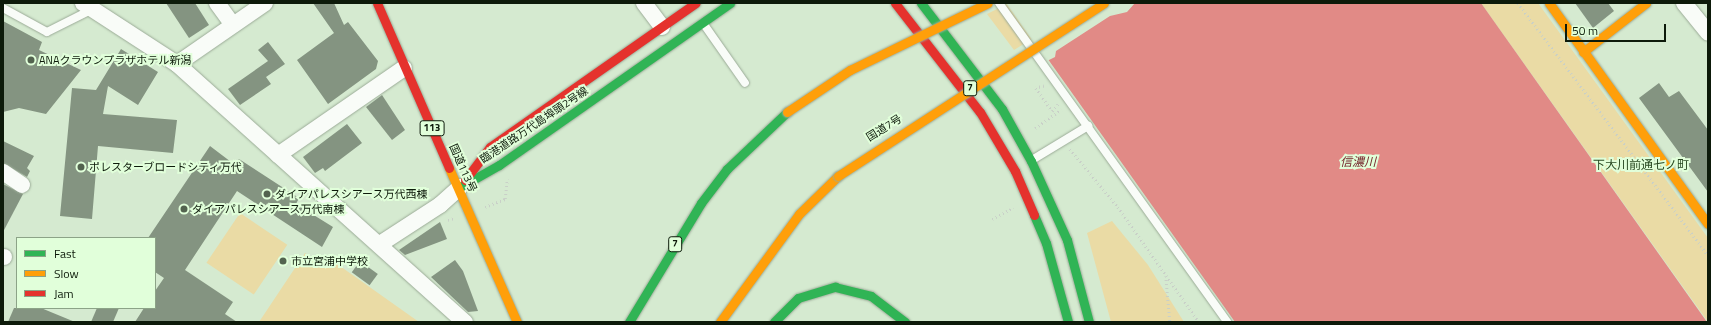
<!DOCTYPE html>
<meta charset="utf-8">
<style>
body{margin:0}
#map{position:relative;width:1711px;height:325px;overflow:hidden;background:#d5ead0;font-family:"Titillium Web","Noto Sans JP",sans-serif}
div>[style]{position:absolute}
.green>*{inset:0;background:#eadba5;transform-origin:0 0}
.water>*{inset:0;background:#e18a86}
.pier>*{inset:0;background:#d5ead0}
.building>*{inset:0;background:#849481;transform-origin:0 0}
.path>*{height:2.5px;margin-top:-1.25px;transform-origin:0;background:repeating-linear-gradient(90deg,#c9d0c8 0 1px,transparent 0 4px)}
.roads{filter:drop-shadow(0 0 1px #9bab97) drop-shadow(0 0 1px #9bab97)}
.lane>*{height:8px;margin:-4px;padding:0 4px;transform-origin:4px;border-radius:4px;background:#f9fcf8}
.street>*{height:16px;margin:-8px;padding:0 8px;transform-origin:8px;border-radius:8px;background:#f9fcf8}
.fast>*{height:9px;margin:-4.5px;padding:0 4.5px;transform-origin:4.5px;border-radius:4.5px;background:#30b455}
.slow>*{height:9px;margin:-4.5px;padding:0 4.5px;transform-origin:4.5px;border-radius:4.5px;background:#ff9f0a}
.jam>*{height:9px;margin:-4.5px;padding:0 4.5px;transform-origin:4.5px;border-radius:4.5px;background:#e5322d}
.bridges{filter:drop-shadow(0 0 1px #9bab97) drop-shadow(0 0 1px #9bab97)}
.slow-bridge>*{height:9px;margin:-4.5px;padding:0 4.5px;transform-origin:4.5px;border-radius:4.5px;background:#ff9f0a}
.dots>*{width:11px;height:11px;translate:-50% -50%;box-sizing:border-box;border:2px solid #e1ffda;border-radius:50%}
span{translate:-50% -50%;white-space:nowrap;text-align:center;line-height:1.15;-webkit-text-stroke:4px #e1ffda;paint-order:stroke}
.shield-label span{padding:1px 3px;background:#e1ffda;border:1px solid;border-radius:3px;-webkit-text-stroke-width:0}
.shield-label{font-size:10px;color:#0d1a0a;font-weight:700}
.poi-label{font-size:11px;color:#0d1a0a}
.left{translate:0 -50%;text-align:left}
.street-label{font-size:11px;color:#0d1a0a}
.water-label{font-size:12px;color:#711d25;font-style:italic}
.neighbourhood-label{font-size:12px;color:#294922}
.frame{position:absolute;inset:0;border:4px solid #0d1a0a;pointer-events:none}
.legend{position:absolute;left:16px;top:237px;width:140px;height:72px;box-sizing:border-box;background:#e1ffda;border:1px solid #8ca387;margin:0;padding:5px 7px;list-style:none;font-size:12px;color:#0d1a0a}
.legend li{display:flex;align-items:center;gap:8px;height:20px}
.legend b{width:20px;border:1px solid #8ca387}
.scale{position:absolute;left:1565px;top:24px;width:101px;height:18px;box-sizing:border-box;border:2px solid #0d1a0a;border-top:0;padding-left:5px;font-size:12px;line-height:14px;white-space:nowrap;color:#0d1a0a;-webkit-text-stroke:3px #e1ffda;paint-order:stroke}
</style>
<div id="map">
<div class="green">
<div style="clip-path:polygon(1009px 3px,1090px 3px,1014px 50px,987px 14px)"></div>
<div style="clip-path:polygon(1481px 3px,1538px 3px,1708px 238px,1708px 322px)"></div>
<div style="left:240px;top:213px;width:57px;height:60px;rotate:34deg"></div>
<div style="clip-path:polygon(1112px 221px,1148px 265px,1184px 322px,1111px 322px,1087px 233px)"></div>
<div style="clip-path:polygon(305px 253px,323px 265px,330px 259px,419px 322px,259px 322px)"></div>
</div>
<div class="water">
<div style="clip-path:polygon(1008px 3px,1481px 3px,1707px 322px,1235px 322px)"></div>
</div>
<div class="pier">
<div style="clip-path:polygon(1006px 3px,1135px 3px,1127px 12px,1110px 16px,1056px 51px,1055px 57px,1047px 61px)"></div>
</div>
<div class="building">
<div style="clip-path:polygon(166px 3px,195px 3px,209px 25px,189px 38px)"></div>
<div style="clip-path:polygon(313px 3px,334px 3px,344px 25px,348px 22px,378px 61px,376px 69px,328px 104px,297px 60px,334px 33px)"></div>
<div style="clip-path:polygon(1575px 3px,1608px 3px,1614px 11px,1593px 28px)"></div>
<div style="clip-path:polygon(3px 21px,42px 42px,39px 50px,81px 70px,46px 114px,19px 108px,3px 112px)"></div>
<div style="clip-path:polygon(268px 42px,285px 64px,266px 77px,271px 84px,240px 105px,228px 89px,268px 61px,258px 50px)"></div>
<div style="clip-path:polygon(121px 49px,158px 72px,138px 105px,108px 86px,103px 114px,177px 120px,173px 153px,98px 146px,92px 219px,60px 216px,72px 88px,96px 90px)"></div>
<div style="clip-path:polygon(1659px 83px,1669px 97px,1679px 91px,1708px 130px,1708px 192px,1639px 98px)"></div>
<div style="clip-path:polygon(382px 95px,405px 130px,392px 140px,366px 107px)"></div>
<div style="clip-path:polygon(347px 124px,362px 143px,325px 171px,323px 168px,315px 173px,303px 157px)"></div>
<div style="clip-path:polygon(3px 141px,34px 156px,27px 168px,30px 171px,27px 177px,3px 163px)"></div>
<div style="clip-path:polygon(210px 146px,235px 165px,239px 159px,299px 198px,296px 204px,333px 227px,322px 247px,237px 191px,185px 270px,233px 302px,225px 314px,237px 322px,135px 322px,144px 308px,155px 308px,155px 291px,164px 278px,155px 272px,155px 238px,148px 238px)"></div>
<div style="clip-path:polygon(3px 184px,23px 194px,3px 232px)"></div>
<div style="clip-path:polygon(440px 222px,447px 239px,405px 255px,399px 250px)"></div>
<div style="clip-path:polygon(455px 260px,463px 271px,478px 311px,468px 312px,431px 277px)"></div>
<div style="left:360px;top:261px;width:22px;height:14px;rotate:36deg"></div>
<div style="clip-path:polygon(14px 308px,41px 308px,75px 322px,8px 322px)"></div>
<div style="clip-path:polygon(97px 308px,119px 308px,113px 322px,91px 322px)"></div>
</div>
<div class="path">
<div style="left:1518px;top:3px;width:316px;rotate:53deg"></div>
<div style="left:1044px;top:86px;width:8px;rotate:166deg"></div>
<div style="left:1036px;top:88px;width:28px;rotate:55deg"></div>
<div style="left:1052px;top:111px;width:9px;rotate:-49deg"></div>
<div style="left:1035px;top:128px;width:32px;rotate:-35deg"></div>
<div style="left:1070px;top:149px;width:75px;rotate:50.4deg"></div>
<div style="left:1118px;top:207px;width:141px;rotate:54.8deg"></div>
<div style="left:485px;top:207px;width:22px;rotate:-22deg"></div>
<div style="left:505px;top:199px;width:20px;rotate:-84deg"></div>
<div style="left:992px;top:219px;width:24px;rotate:-28deg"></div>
<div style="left:448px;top:220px;width:6px;rotate:-18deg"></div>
<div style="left:1166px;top:276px;width:46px;rotate:85deg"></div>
</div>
<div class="roads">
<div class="lane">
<div style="left:999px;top:3px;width:392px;rotate:54.4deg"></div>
<div style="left:3px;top:8px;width:50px;rotate:28.6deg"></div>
<div style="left:47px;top:32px;width:51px;rotate:-26.6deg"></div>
<div style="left:703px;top:23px;width:73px;rotate:55deg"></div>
<div style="left:1032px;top:160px;width:66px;rotate:-31.3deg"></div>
</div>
<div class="street">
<div style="left:83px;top:3px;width:112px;rotate:33deg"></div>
<div style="left:177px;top:64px;width:387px;rotate:41.9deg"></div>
<div style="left:217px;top:3px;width:27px;rotate:54deg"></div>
<div style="left:644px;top:3px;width:30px;rotate:53deg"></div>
<div style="left:1684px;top:3px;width:38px;rotate:51deg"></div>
<div style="left:177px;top:64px;width:107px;rotate:-34.7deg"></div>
<div style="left:278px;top:155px;width:153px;rotate:-34.6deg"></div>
<div style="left:3px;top:172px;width:23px;rotate:34deg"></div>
<div style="left:380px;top:244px;width:72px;rotate:-33deg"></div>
<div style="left:440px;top:205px;width:27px;rotate:-42deg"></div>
<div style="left:3px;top:257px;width:1px"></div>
</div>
<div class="fast">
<div style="left:921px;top:3px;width:133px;rotate:52.6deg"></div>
<div style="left:1002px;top:109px;width:60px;rotate:60.9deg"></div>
<div style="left:1031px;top:161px;width:87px;rotate:65.5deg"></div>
<div style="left:1067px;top:240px;width:85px;rotate:75deg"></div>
<div style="left:460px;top:187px;width:45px;rotate:-29.4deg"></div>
<div style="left:499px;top:165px;width:282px;rotate:-35deg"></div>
<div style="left:1034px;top:215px;width:30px;rotate:67deg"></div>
<div style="left:1046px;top:243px;width:82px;rotate:74.4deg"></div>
<div style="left:629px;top:322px;width:139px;rotate:-58.8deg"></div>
<div style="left:701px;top:203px;width:43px;rotate:-52.6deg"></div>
<div style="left:727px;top:169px;width:83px;rotate:-43.5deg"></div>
<div style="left:774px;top:322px;width:34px;rotate:-45deg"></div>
<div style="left:798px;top:298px;width:39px;rotate:-17deg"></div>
<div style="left:835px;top:287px;width:37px;rotate:14deg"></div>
<div style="left:871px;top:296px;width:43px;rotate:37.4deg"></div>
</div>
<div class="slow">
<div style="left:1549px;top:3px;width:272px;rotate:54.3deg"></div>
<div style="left:1583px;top:52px;width:80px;rotate:-37.9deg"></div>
<div style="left:449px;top:168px;width:168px;rotate:66.2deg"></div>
<div style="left:720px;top:322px;width:134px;rotate:-53.8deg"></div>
<div style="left:799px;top:214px;width:54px;rotate:-44.3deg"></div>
</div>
<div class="jam">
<div style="left:377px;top:3px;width:180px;rotate:66.4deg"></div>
<div style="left:895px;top:3px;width:138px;rotate:52.1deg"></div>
<div style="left:980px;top:112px;width:69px;rotate:59.3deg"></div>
<div style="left:1015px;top:171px;width:48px;rotate:66.6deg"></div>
<div style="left:465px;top:180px;width:41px;rotate:-52.9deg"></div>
<div style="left:490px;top:147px;width:251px;rotate:-35deg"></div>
</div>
</div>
<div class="bridges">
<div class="slow-bridge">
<div style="left:787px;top:112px;width:76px;rotate:-33.7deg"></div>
<div style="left:850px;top:70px;width:153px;rotate:-25.9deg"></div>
<div style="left:838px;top:176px;width:317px;rotate:-33deg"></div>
</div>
</div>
<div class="dots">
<div style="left:31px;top:60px;background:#53634f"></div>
<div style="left:81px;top:167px;background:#53634f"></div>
<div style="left:267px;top:194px;background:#53634f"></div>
<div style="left:184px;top:209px;background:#53634f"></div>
<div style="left:283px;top:261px;background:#53634f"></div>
</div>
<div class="shield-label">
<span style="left:970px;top:88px">7</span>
<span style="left:432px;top:128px">113</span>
<span style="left:675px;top:244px">7</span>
</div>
<div class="poi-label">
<span class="left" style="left:39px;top:60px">ANAクラウンプラザホテル新潟</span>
<span class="left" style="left:89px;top:167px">ポレスターブロードシティ万代</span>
<span class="left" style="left:275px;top:194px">ダイアパレスシアース万代西棟</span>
<span class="left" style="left:192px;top:209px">ダイアパレスシアース万代南棟</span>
<span class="left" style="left:291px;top:261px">市立宮浦中学校</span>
</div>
<div class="street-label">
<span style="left:534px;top:125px;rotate:-34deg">臨港道路万代島埠頭2号線</span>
<span style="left:884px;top:128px;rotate:-32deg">国道7号</span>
<span style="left:463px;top:168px;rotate:66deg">国道113号</span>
</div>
<div class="water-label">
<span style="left:1358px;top:162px">信濃川</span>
</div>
<div class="neighbourhood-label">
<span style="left:1641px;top:165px">下大川前通七ノ町</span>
</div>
<div class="frame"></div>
<ul class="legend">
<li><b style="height:5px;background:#30b455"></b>Fast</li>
<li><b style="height:5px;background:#ff9f0a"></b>Slow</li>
<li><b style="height:5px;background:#e5322d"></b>Jam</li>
</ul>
<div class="scale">50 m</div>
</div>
